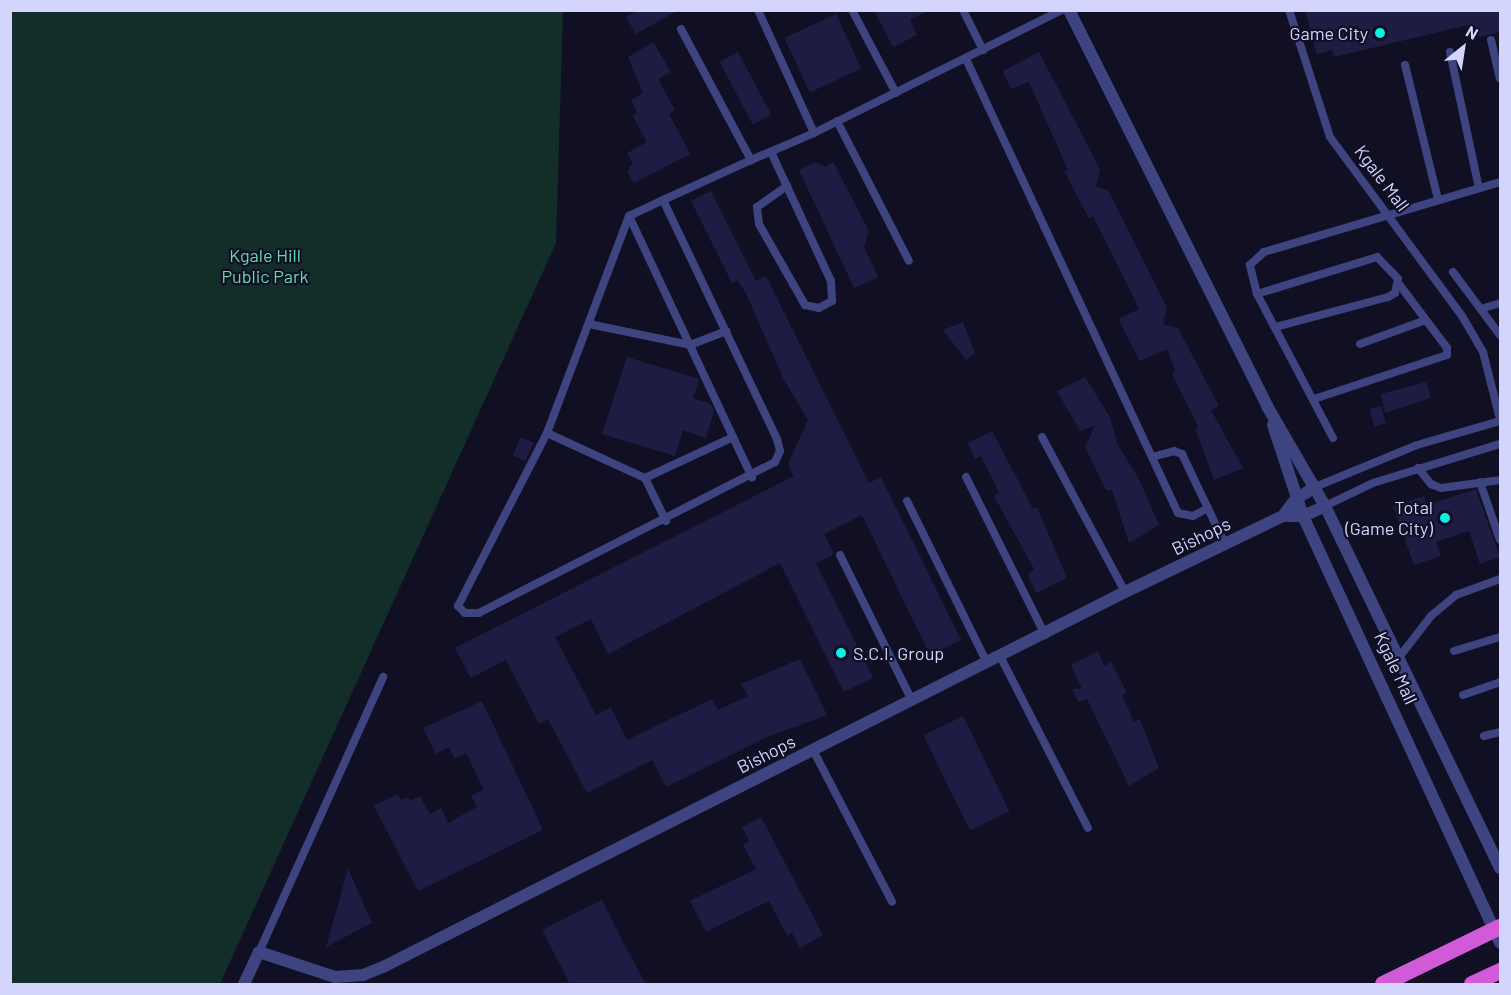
<!DOCTYPE html>
<style>
body{margin:0}
#map{position:relative;width:1511px;height:995px;overflow:hidden;background:#100f23;font-family:Barlow,sans-serif}
div>[style]{position:absolute}
.green>*{inset:0;background:#132d28}
.building>*{inset:0;background:#1f1c43;transform-origin:0 0}
.service>*{height:8px;margin:-4px;padding:0 4px;transform-origin:4px;border-radius:4px;background:#3d447f}
.minor>*{height:12px;margin:-6px;padding:0 6px;transform-origin:6px;border-radius:6px;background:#3d447f}
.trunk>*{height:16px;margin:-8px;padding:0 8px;transform-origin:8px;border-radius:8px;background:#d05ad8}
.dots>*{width:16px;height:16px;translate:-50% -50%;box-sizing:border-box;border:3px solid #100f23;border-radius:50%}
span{translate:-50% -50%;white-space:nowrap;text-align:center;line-height:1.15;-webkit-text-stroke:4.5px #100f23;paint-order:stroke}
.poi-label{font-size:18px;color:#d3d5fd}
.right{translate:-100% -50%;text-align:right}
.left{translate:0 -50%;text-align:left}
.street-label{font-size:18px;color:#d3d5fd}
.park-label{font-size:18px;color:#63d9ab}
.frame{position:absolute;inset:0;border:12px solid #d3d5fd;pointer-events:none}
.north{position:absolute;left:1433px;top:18px;width:60px;height:60px;-webkit-text-stroke:4px #100f23;paint-order:stroke;rotate:30deg;font-size:16px;font-weight:700;line-height:24px;text-align:center;color:#d3d5fd}
.north::after{content:'';display:block;margin:auto;width:21px;height:27px;background:#d3d5fd;clip-path:polygon(50% 0,100% 100%,50% 72%,0 100%)}
</style>
<div id="map">
<div class="green">
<div style="clip-path:polygon(10px 11px,563px 11px,556px 243px,220px 984px,11px 984px)"></div>
</div>
<div class="building">
<div style="clip-path:polygon(639px 10px,679px 10px,636px 34px,626px 17px)"></div>
<div style="clip-path:polygon(874px 10px,929px 10px,910px 20px,917px 35px,893px 47px)"></div>
<div style="clip-path:polygon(1305px 10px,1500px 10px,1500px 32px,1480px 37px,1468px 25px,1334px 57px,1332px 50px,1317px 55px)"></div>
<div style="left:836px;top:14px;width:60px;height:57px;rotate:65deg"></div>
<div style="clip-path:polygon(653px 42px,671px 72px,658px 79px,675px 110px,669px 114px,690px 154px,634px 183px,627px 171px,633px 163px,627px 153px,647px 142px,633px 116px,637px 112px,631px 100px,643px 93px,628px 57px)"></div>
<div style="left:738px;top:52px;width:71px;height:21px;rotate:62deg"></div>
<div style="clip-path:polygon(1039px 52px,1100px 169px,1096px 187px,1108px 190px,1167px 308px,1163px 324px,1178px 328px,1219px 406px,1211px 410px,1243px 468px,1214px 480px,1195px 428px,1198px 426px,1172px 374px,1175px 371px,1167px 349px,1140px 361px,1126px 334px,1119px 319px,1139px 309px,1093px 216px,1089px 218px,1064px 171px,1068px 170px,1029px 82px,1011px 89px,1003px 71px)"></div>
<div style="clip-path:polygon(815px 162px,825px 167px,833px 162px,869px 231px,864px 247px,878px 277px,854px 288px,799px 170px)"></div>
<div style="clip-path:polygon(711px 191px,756px 281px,766px 276px,869px 483px,881px 477px,961px 640px,930px 655px,862px 515px,824px 534px,834px 554px,816px 563px,873px 678px,844px 692px,780px 563px,608px 654px,591px 619px,555px 637px,596px 715px,611px 707px,627px 740px,712px 699px,718px 710px,748px 696px,741px 684px,800px 659px,827px 715px,767px 737px,666px 787px,652px 760px,587px 793px,548px 719px,539px 724px,506px 660px,471px 678px,455px 648px,794px 476px,788px 464px,808px 420px,783px 378px,746px 293px,737px 280px,732px 283px,691px 201px)"></div>
<div style="clip-path:polygon(963px 322px,975px 353px,966px 360px,943px 330px)"></div>
<div style="clip-path:polygon(627px 357px,699px 379px,693px 398px,711px 404px,714px 411px,706px 438px,683px 430px,675px 456px,602px 434px)"></div>
<div style="clip-path:polygon(1085px 377px,1110px 417px,1117px 443px,1140px 481px,1159px 525px,1129px 543px,1112px 490px,1106px 490px,1085px 447px,1095px 426px,1080px 431px,1057px 391px)"></div>
<div style="clip-path:polygon(1426px 382px,1431px 398px,1385px 413px,1381px 394px)"></div>
<div style="left:1381px;top:406px;width:18px;height:12px;rotate:74deg"></div>
<div style="clip-path:polygon(992px 431px,1033px 509px,1037px 507px,1067px 578px,1036px 593px,1028px 575px,1034px 569px,994px 496px,999px 493px,981px 456px,975px 459px,968px 443px)"></div>
<div style="left:521px;top:437px;width:14px;height:20px;rotate:25deg"></div>
<div style="clip-path:polygon(1476px 489px,1500px 557px,1480px 564px,1469px 531px,1436px 542px,1441px 556px,1414px 565px,1393px 506px,1424px 496px,1427px 505px)"></div>
<div style="clip-path:polygon(1098px 651px,1104px 666px,1111px 662px,1127px 693px,1122px 695px,1134px 722px,1140px 719px,1159px 768px,1129px 786px,1087px 699px,1078px 702px,1072px 689px,1082px 689px,1071px 665px)"></div>
<div style="clip-path:polygon(482px 701px,543px 830px,418px 891px,374px 806px,397px 794px,401px 800px,407px 797px,410px 801px,420px 796px,430px 814px,441px 808px,448px 823px,477px 807px,471px 796px,484px 790px,466px 753px,454px 759px,449px 747px,436px 754px,423px 728px)"></div>
<div style="left:963px;top:716px;width:106px;height:44px;rotate:64deg"></div>
<div style="clip-path:polygon(761px 817px,823px 935px,800px 948px,792px 933px,787px 936px,769px 901px,706px 932px,690px 901px,756px 869px,743px 845px,749px 841px,742px 827px)"></div>
<div style="clip-path:polygon(348px 869px,372px 923px,326px 947px)"></div>
<div style="clip-path:polygon(602px 900px,625px 946px,646px 984px,570px 984px,542px 930px)"></div>
</div>
<div class="service">
<div style="left:758px;top:10px;width:135px;rotate:65.5deg"></div>
<div style="left:852px;top:10px;width:94px;rotate:62.1deg"></div>
<div style="left:963px;top:10px;width:45px;rotate:63.4deg"></div>
<div style="left:1289px;top:10px;width:133px;rotate:72.1deg"></div>
<div style="left:1330px;top:137px;width:222px;rotate:53.6deg"></div>
<div style="left:1462px;top:316px;width:42px;rotate:59.7deg"></div>
<div style="left:1483px;top:352px;width:69px;rotate:75.8deg"></div>
<div style="left:681px;top:29px;width:149px;rotate:61.9deg"></div>
<div style="left:1491px;top:40px;width:39px;rotate:77deg"></div>
<div style="left:1450px;top:52px;width:139px;rotate:78deg"></div>
<div style="left:966px;top:59px;width:501px;rotate:64.97deg"></div>
<div style="left:1178px;top:513px;width:15px;rotate:11deg"></div>
<div style="left:1193px;top:516px;width:17px;rotate:-28deg"></div>
<div style="left:1405px;top:65px;width:138px;rotate:76.2deg"></div>
<div style="left:837px;top:121px;width:157px;rotate:62.8deg"></div>
<div style="left:771px;top:152px;width:142px;rotate:65.1deg"></div>
<div style="left:831px;top:281px;width:20px;rotate:87deg"></div>
<div style="left:832px;top:301px;width:15px;rotate:152deg"></div>
<div style="left:819px;top:308px;width:14px;rotate:-168deg"></div>
<div style="left:805px;top:305px;width:93px;rotate:-119.6deg"></div>
<div style="left:759px;top:224px;width:17px;rotate:-97deg"></div>
<div style="left:757px;top:207px;width:37px;rotate:-35deg"></div>
<div style="left:663px;top:200px;width:265px;rotate:64.5deg"></div>
<div style="left:777px;top:439px;width:12px;rotate:76deg"></div>
<div style="left:780px;top:451px;width:12px;rotate:114deg"></div>
<div style="left:775px;top:462px;width:332px;rotate:153deg"></div>
<div style="left:479px;top:613px;width:14px;rotate:180deg"></div>
<div style="left:465px;top:613px;width:10px;rotate:-135deg"></div>
<div style="left:458px;top:606px;width:195px;rotate:-62.8deg"></div>
<div style="left:547px;top:433px;width:232px;rotate:-69.3deg"></div>
<div style="left:629px;top:216px;width:38px;rotate:-25deg"></div>
<div style="left:663px;top:200px;width:97px;rotate:-24.4deg"></div>
<div style="left:751px;top:160px;width:69px;rotate:-23.2deg"></div>
<div style="left:814px;top:133px;width:277px;rotate:-26.4deg"></div>
<div style="left:629px;top:216px;width:289px;rotate:64.8deg"></div>
<div style="left:1453px;top:272px;width:79px;rotate:53.3deg"></div>
<div style="left:1257px;top:294px;width:126px;rotate:-17.1deg"></div>
<div style="left:1377px;top:257px;width:30px;rotate:46deg"></div>
<div style="left:1398px;top:279px;width:14px;rotate:102deg"></div>
<div style="left:1395px;top:293px;width:8px;rotate:150deg"></div>
<div style="left:1388px;top:297px;width:117px;rotate:165.1deg"></div>
<div style="left:1484px;top:308px;width:17px;rotate:-17deg"></div>
<div style="left:589px;top:324px;width:103px;rotate:11.7deg"></div>
<div style="left:690px;top:345px;width:39px;rotate:-21deg"></div>
<div style="left:1360px;top:344px;width:70px;rotate:-20deg"></div>
<div style="left:1314px;top:399px;width:140px;rotate:-18.3deg"></div>
<div style="left:1447px;top:355px;width:7px;rotate:-90deg"></div>
<div style="left:1447px;top:348px;width:80px;rotate:-126.9deg"></div>
<div style="left:547px;top:433px;width:108px;rotate:24.7deg"></div>
<div style="left:645px;top:478px;width:97px;rotate:-25deg"></div>
<div style="left:1042px;top:437px;width:176px;rotate:61.8deg"></div>
<div style="left:1333px;top:438px;width:163px;rotate:-117.8deg"></div>
<div style="left:1257px;top:294px;width:30px;rotate:-104deg"></div>
<div style="left:1250px;top:265px;width:19px;rotate:-43deg"></div>
<div style="left:1264px;top:252px;width:246px;rotate:-16.5deg"></div>
<div style="left:1152px;top:457px;width:23px;rotate:-15deg"></div>
<div style="left:1174px;top:451px;width:9px;rotate:21deg"></div>
<div style="left:1182px;top:454px;width:100px;rotate:64.5deg"></div>
<div style="left:1418px;top:468px;width:21px;rotate:51deg"></div>
<div style="left:1431px;top:484px;width:11px;rotate:22deg"></div>
<div style="left:1441px;top:488px;width:60px;rotate:-7.7deg"></div>
<div style="left:966px;top:477px;width:177px;rotate:63.4deg"></div>
<div style="left:645px;top:478px;width:48px;rotate:64deg"></div>
<div style="left:1480px;top:482px;width:61px;rotate:71deg"></div>
<div style="left:1315px;top:487px;width:110px;rotate:-22.4deg"></div>
<div style="left:1417px;top:445px;width:86px;rotate:-16.1deg"></div>
<div style="left:907px;top:501px;width:181px;rotate:63.7deg"></div>
<div style="left:1325px;top:506px;width:53px;rotate:-25.6deg"></div>
<div style="left:1373px;top:483px;width:133px;rotate:-17.1deg"></div>
<div style="left:840px;top:555px;width:163px;rotate:63.7deg"></div>
<div style="left:1454px;top:651px;width:48px;rotate:-16.9deg"></div>
<div style="left:1000px;top:656px;width:193px;rotate:62.9deg"></div>
<div style="left:1400px;top:656px;width:51px;rotate:-52.2deg"></div>
<div style="left:1431px;top:616px;width:33px;rotate:-40deg"></div>
<div style="left:1456px;top:595px;width:47px;rotate:-20deg"></div>
<div style="left:1463px;top:695px;width:39px;rotate:-19deg"></div>
<div style="left:1484px;top:736px;width:16px;rotate:-14deg"></div>
<div style="left:813px;top:750px;width:171px;rotate:62.5deg"></div>
<div style="left:259px;top:952px;width:302px;rotate:-65.7deg"></div>
</div>
<div class="minor">
<div style="left:1069px;top:10px;width:443px;rotate:63.4deg"></div>
<div style="left:1267px;top:406px;width:116px;rotate:59.9deg"></div>
<div style="left:1325px;top:506px;width:402px;rotate:64.2deg"></div>
<div style="left:1273px;top:425px;width:96px;rotate:71.8deg"></div>
<div style="left:1303px;top:516px;width:470px;rotate:65.2deg"></div>
<div style="left:1283px;top:516px;width:21px;rotate:-53deg"></div>
<div style="left:1296px;top:499px;width:22px;rotate:-32deg"></div>
<div style="left:244px;top:984px;width:35px;rotate:-65deg"></div>
<div style="left:259px;top:952px;width:80px;rotate:18.2deg"></div>
<div style="left:335px;top:977px;width:28px;rotate:-4deg"></div>
<div style="left:363px;top:975px;width:22px;rotate:-22deg"></div>
<div style="left:383px;top:967px;width:831px;rotate:-26.81deg"></div>
<div style="left:1125px;top:592px;width:175px;rotate:-25.7deg"></div>
<div style="left:1283px;top:516px;width:20px"></div>
<div style="left:1303px;top:516px;width:24px;rotate:-24deg"></div>
</div>
<div class="trunk">
<div style="left:1383px;top:984px;width:130px;rotate:-26deg"></div>
<div style="left:1472px;top:984px;width:31px;rotate:-25deg"></div>
</div>
<div class="dots">
<div style="left:1380px;top:33px;background:#0cf0e6"></div>
<div style="left:1445px;top:518px;background:#0cf0e6"></div>
<div style="left:841px;top:653px;background:#0cf0e6"></div>
</div>
<div class="poi-label">
<span class="right" style="left:1368px;top:33px">Game City</span>
<span class="right" style="left:1433px;top:518px">Total<br>(Game City)</span>
<span class="left" style="left:853px;top:653px">S.C.I. Group</span>
</div>
<div class="street-label">
<span style="left:1382px;top:178px;rotate:53deg">Kgale Mall</span>
<span style="left:1201px;top:536px;rotate:-26deg">Bishops</span>
<span style="left:1396px;top:668px;rotate:65deg">Kgale Mall</span>
<span style="left:766px;top:754px;rotate:-27deg">Bishops</span>
</div>
<div class="park-label">
<span style="left:265px;top:266px">Kgale Hill<br>Public Park</span>
</div>
<div class="frame"></div>
<div class="north">N</div>
</div>
